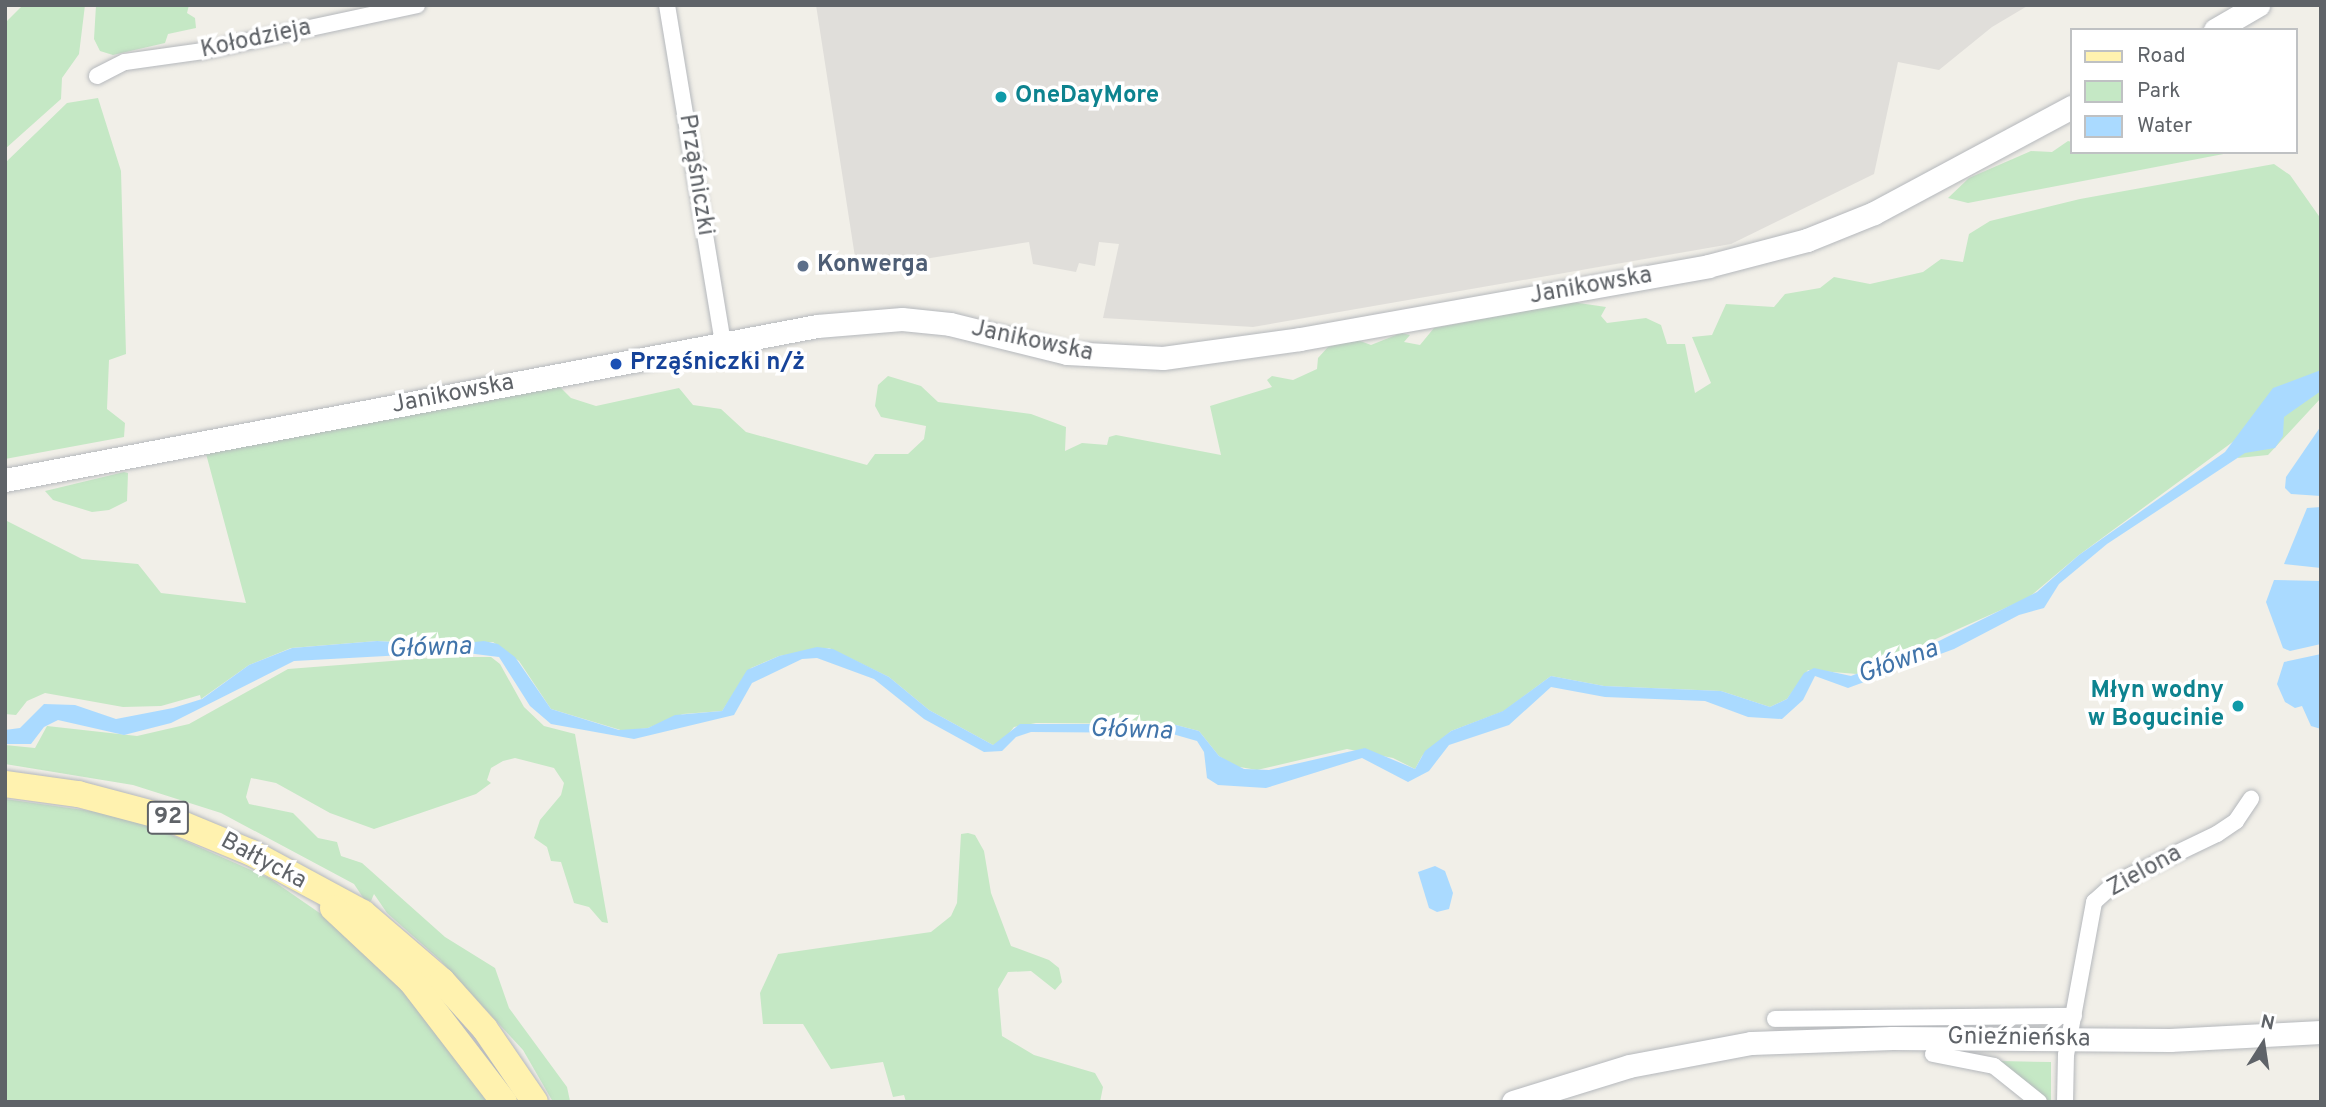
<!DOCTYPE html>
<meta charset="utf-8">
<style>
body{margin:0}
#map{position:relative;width:2326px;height:1107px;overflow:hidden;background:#f1efe8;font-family:Overpass,sans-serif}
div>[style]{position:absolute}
.industrial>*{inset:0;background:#e0deda}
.green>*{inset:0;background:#c5e8c5}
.water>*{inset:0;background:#aadaff}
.roads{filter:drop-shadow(0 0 2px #b5b8bc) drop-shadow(0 0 2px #b5b8bc)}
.street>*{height:16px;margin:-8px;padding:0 8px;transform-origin:8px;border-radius:8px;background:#fff}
.secondary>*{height:23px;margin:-11.5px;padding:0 11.5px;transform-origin:11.5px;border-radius:11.5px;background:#fff}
.primary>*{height:26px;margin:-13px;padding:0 13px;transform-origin:13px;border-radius:13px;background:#fff2af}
.dots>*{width:19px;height:19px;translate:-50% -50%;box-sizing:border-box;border:4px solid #fff;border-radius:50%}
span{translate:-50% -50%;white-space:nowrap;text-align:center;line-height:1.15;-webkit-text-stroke:7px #fff;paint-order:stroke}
.shield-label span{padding:2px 5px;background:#fff;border:2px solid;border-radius:5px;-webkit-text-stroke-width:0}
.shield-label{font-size:23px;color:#5f6368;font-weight:700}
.street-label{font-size:24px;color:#5f6368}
.culture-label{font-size:24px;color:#0d838f;font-weight:700}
.left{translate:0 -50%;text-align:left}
.right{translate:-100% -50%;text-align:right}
.service-label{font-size:24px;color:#4e5e75;font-weight:700}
.transit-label{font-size:24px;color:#164399;font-weight:700}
.water-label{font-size:26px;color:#4174aa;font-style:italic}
.frame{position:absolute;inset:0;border:7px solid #5f6368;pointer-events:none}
.legend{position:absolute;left:2070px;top:28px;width:228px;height:126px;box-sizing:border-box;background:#fff;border:2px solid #bfc1c3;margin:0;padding:9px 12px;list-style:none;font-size:21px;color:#5f6368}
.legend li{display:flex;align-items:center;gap:14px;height:35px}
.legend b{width:35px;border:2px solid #bfc1c3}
.north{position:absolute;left:2228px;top:1009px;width:70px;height:70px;-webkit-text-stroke:5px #fff;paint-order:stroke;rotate:12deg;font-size:19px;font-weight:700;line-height:28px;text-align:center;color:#5f6368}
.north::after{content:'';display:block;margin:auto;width:24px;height:32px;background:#5f6368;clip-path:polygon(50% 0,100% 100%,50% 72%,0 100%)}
</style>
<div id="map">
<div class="industrial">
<div style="clip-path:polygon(816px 5px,2029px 5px,1992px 27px,1939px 70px,1898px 62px,1874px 174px,1731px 244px,1253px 327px,1103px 318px,1119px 244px,1099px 242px,1095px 266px,1079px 263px,1076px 272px,1033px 264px,1029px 242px,857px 270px)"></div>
</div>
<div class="green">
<div style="clip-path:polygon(23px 5px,85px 5px,79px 54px,62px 78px,61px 99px,5px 149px,5px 23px)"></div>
<div style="clip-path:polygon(96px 5px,189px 5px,187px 13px,195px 18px,196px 28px,168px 34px,165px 43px,113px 55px,100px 51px,94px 39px)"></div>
<div style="clip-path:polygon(98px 98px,121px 171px,126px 354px,109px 360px,107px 409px,125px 423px,124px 437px,5px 459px,5px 163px,67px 103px)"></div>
<div style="clip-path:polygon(2068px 141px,2072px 142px,2072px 152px,2234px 152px,1968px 203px,1948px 198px,1969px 178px,2031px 151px,2052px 152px)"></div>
<div style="clip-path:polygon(2274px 164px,2290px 175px,2321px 219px,2321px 398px,2268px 455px,2238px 458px,2245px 428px,2234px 441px,2079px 555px,2028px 598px,1857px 674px,1808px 670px,1787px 699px,1770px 707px,1721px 691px,1604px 686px,1551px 676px,1504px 711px,1451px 731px,1422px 756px,1415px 769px,1393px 758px,1347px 749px,1257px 770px,1234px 766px,1219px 756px,1199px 731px,1172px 724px,1036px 723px,1014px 727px,1001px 743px,993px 745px,929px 710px,889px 677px,829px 648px,779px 656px,751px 668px,722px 711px,683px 714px,648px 728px,624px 731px,551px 709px,519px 661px,493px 642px,446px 645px,377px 641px,291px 648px,249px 665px,201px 699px,200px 695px,161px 706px,123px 707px,45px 693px,27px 701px,16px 715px,5px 714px,5px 520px,82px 559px,138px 564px,161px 593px,246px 603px,205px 450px,558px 385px,571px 398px,596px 406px,679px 388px,693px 405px,721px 409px,746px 432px,867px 465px,875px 454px,908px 454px,924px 439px,926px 426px,881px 417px,875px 406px,878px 385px,888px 376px,921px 386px,938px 402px,1031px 414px,1066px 427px,1065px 451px,1082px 443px,1107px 445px,1109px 437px,1116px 435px,1221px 455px,1210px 406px,1272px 387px,1267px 380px,1272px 376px,1293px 380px,1317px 369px,1318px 358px,1328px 347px,1355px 339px,1371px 345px,1401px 333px,1410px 335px,1404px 342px,1420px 345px,1434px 328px,1572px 302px,1606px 307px,1601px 316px,1607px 323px,1646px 318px,1661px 325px,1667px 344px,1685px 344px,1695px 393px,1711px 383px,1692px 337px,1712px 335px,1726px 304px,1774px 307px,1785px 294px,1820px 288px,1834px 277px,1870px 284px,1923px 272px,1941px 259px,1963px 262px,1969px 234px,1990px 221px,2080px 199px)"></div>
<div style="clip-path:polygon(124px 472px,128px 473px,127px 501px,109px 510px,92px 512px,53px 500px,45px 491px)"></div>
<div style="clip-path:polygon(443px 657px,491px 657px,500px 664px,524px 707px,544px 726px,575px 734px,608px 923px,602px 922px,589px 907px,574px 903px,561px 862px,551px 861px,547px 847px,534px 838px,540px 820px,561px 795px,564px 783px,554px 768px,515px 758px,503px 761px,491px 768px,487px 780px,491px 783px,476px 794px,374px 829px,330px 813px,276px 783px,251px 778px,246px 797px,249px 804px,293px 813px,318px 838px,337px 842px,341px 856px,362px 863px,445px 937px,495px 968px,509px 1008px,567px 1087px,570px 1101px,577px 1102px,553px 1102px,523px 1050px,440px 960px,387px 913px,374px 894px,371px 901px,364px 899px,354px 884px,221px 813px,133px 785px,5px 764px,5px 745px,35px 748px,47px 726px,137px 736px,189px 724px,288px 669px)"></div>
<div style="clip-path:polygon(5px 799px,98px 812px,156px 828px,269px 878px,324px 916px,390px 972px,494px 1102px,5px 1102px)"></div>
<div style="clip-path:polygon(968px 833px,975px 835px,984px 851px,991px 893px,1011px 946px,1049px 960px,1059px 968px,1062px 982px,1055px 990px,1031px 971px,1008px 972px,998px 989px,1002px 1036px,1034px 1055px,1095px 1073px,1103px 1087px,1100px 1102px,906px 1102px,904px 1095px,893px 1097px,883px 1062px,831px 1069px,803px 1024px,763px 1024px,760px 993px,778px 954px,931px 932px,951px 916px,957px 903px,961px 834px)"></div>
<div style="clip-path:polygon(2000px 1061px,2051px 1062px,2051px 1100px,2046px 1101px)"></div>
</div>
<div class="water">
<div style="clip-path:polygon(2321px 370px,2321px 391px,2284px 417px,2283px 436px,2275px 448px,2245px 453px,2107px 544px,2059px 584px,2044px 608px,2019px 615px,1954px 649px,1848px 688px,1815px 676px,1803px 700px,1782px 719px,1748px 717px,1705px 701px,1605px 697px,1551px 687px,1509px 725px,1449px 745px,1429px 771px,1408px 782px,1362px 758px,1266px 788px,1218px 785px,1207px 778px,1204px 752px,1197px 741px,1169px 733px,1031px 732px,1016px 737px,1002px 751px,984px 752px,924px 719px,874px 679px,817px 658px,802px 659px,752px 683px,734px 715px,634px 739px,551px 724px,530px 706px,499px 657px,459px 652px,294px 661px,171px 723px,124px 735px,58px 720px,44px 727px,31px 744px,5px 744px,5px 730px,20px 728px,44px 704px,75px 705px,116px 719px,173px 708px,202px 699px,249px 665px,292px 648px,377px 641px,446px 645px,484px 641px,498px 644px,515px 657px,551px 709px,619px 730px,648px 728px,675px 715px,722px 711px,747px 670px,779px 656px,817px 647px,833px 649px,889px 677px,929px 710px,993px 745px,1020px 724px,1172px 724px,1199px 731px,1219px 756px,1244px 769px,1269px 770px,1365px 748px,1415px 769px,1425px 751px,1451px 731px,1503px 711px,1551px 676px,1604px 686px,1721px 691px,1770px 707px,1787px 699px,1804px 673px,1814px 668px,1851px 676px,1937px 642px,2037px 592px,2079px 555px,2225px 452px,2273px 388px)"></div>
<div style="clip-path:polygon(2321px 426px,2321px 496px,2291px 494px,2285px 488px,2286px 477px)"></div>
<div style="clip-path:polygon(2321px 507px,2321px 568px,2284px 564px,2307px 508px)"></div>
<div style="clip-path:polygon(2274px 580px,2321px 581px,2321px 644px,2290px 651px,2283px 648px,2266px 602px)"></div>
<div style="clip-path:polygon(2321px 654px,2321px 729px,2311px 726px,2302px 706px,2295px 708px,2285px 702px,2277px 684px,2284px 662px)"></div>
<div style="clip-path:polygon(1435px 866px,1445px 871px,1453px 893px,1449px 909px,1437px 912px,1429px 908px,1418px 872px)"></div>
</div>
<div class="roads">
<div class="street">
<div style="left:667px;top:5px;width:344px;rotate:80.6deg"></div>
<div style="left:97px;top:76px;width:31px;rotate:-27deg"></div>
<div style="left:125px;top:62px;width:79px;rotate:-8deg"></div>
<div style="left:203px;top:51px;width:219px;rotate:-12.1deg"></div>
<div style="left:1775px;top:1019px;width:299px;rotate:-0.6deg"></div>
<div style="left:1933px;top:1054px;width:62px;rotate:11.1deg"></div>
<div style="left:1994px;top:1066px;width:58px;rotate:38.7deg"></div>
<div style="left:2065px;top:1102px;width:47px;rotate:-88.8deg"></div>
<div style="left:2066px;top:1055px;width:156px;rotate:-79.6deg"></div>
<div style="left:2094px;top:902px;width:28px;rotate:-42deg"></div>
<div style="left:2115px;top:883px;width:113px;rotate:-25.7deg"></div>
<div style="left:2217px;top:834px;width:23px;rotate:-34deg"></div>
<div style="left:2236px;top:821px;width:27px;rotate:-56deg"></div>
</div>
<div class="secondary">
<div style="left:2215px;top:30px;width:50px;rotate:-30.2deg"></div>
<div style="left:5px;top:480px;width:826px;rotate:-10.74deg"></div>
<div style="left:817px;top:326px;width:85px;rotate:-4.7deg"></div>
<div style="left:902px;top:319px;width:48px;rotate:5.9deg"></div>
<div style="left:950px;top:324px;width:121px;rotate:13.9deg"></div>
<div style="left:1067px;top:353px;width:96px;rotate:3deg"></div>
<div style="left:1163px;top:358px;width:138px;rotate:-7.9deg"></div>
<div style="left:1300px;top:339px;width:414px;rotate:-10.1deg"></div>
<div style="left:1708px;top:266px;width:102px;rotate:-14.7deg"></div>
<div style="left:1807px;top:240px;width:72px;rotate:-21.9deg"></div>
<div style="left:1874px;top:213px;width:225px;rotate:-28.2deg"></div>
<div style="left:1513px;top:1102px;width:121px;rotate:-17.2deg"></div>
<div style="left:1629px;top:1066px;width:124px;rotate:-10.7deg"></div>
<div style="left:1751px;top:1043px;width:141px;rotate:-2deg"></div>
<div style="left:1892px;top:1038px;width:278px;rotate:0.4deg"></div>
<div style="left:2170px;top:1040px;width:151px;rotate:-3deg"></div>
</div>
<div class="primary">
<div style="left:5px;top:784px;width:74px;rotate:7.8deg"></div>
<div style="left:78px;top:794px;width:90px;rotate:14.8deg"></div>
<div style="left:165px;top:817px;width:94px;rotate:22.5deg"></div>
<div style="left:252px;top:853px;width:126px;rotate:28.4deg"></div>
<div style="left:363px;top:913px;width:104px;rotate:40.7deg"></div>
<div style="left:442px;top:981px;width:64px;rotate:48.1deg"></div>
<div style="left:485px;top:1029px;width:88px;rotate:55.6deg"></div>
<div style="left:333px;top:908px;width:108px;rotate:43.1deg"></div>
<div style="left:412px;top:982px;width:151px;rotate:52.5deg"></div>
</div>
</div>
<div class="dots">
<div style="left:1001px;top:97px;background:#0f9aa8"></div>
<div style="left:803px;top:266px;background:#5c6f8a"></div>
<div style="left:616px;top:364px;background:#1a4fb4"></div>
<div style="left:2238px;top:706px;background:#0f9aa8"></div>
</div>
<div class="shield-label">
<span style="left:168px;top:818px">92</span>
</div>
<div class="street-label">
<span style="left:256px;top:40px;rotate:-12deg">Kołodzieja</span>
<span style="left:695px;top:175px;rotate:81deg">Prząśniczki</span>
<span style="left:1591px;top:287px;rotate:-10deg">Janikowska</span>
<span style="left:1032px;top:342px;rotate:12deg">Janikowska</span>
<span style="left:453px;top:395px;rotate:-11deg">Janikowska</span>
<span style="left:263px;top:862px;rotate:28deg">Bałtycka</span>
<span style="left:2145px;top:872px;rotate:-29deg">Zielona</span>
<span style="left:2019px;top:1039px;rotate:1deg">Gnieźnieńska</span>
</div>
<div class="culture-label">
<span class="left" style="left:1015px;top:97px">OneDayMore</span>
<span class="right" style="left:2224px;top:706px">Młyn wodny<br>w Bogucinie</span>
</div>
<div class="service-label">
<span class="left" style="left:817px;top:266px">Konwerga</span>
</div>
<div class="transit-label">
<span class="left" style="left:630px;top:364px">Prząśniczki n/ż</span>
</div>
<div class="water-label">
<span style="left:430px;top:649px;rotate:-2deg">Główna</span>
<span style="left:1898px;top:663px;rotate:-20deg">Główna</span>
<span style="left:1131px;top:731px;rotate:2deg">Główna</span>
</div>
<div class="frame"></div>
<ul class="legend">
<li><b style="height:9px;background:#fff2af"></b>Road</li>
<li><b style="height:19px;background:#c5e8c5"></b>Park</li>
<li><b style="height:19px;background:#aadaff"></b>Water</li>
</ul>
<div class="north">N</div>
</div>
